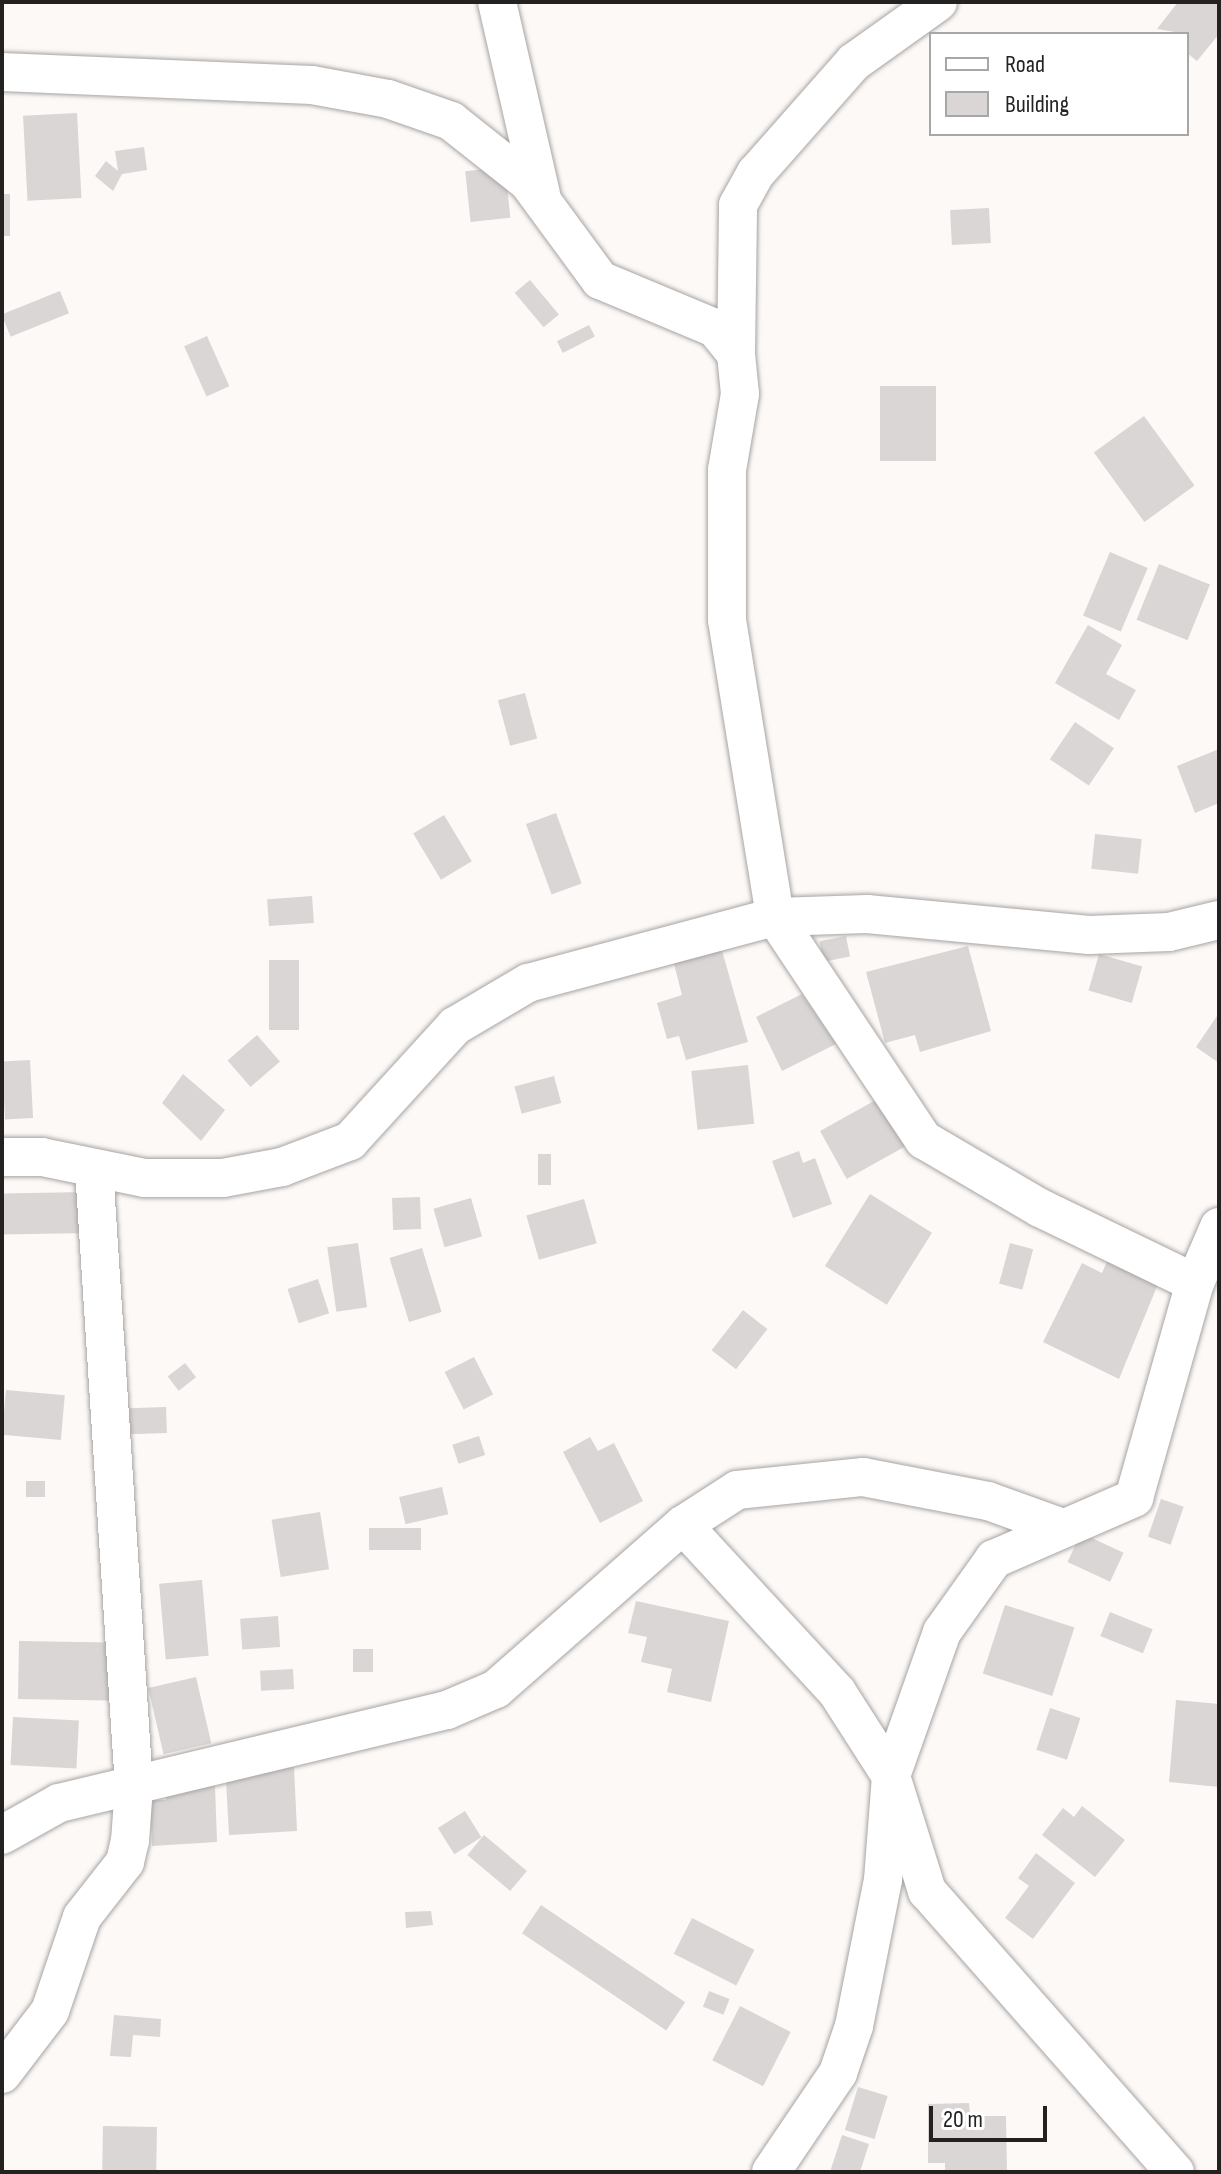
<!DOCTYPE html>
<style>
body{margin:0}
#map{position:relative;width:1221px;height:2174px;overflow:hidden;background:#fcf9f7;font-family:"Sofia Sans Condensed",sans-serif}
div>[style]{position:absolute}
.building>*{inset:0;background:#dad6d6;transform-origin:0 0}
.roads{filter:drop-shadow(0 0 2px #a7a4a2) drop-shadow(0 0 2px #a7a4a2)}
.minor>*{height:38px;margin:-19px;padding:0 19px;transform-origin:19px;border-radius:19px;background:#fff}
span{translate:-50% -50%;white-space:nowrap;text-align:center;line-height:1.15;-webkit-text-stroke:6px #fff;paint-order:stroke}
.frame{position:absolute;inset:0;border:4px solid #232221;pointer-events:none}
.legend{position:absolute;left:929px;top:32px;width:260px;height:104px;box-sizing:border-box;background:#fff;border:2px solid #a7a7a6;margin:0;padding:10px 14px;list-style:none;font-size:24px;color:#232221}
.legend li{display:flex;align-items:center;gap:16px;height:40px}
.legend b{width:40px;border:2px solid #a7a7a6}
.scale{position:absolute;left:929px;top:2106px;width:118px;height:36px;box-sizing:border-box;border:4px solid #232221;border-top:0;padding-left:10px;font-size:24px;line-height:28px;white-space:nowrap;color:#232221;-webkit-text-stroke:6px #fff;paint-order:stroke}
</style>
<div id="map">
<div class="building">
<div style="clip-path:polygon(1178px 2px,1219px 2px,1219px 34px,1197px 61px,1187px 53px,1187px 34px,1157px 29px)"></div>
<div style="left:77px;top:113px;width:85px;height:54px;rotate:87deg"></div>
<div style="clip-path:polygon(144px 147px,147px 170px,122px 174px,113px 191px,95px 176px,106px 161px,118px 171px,115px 151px)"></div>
<div style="left:505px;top:167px;width:51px;height:40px;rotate:84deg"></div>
<div style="left:2px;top:194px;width:8px;height:42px"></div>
<div style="left:989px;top:208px;width:35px;height:39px;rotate:87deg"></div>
<div style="left:530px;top:280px;width:45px;height:20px;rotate:50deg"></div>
<div style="left:60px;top:291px;width:24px;height:63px;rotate:68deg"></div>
<div style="left:589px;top:325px;width:13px;height:36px;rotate:63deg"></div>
<div style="left:207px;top:336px;width:55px;height:25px;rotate:66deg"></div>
<div style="left:880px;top:386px;width:56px;height:75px"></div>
<div style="left:1144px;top:416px;width:86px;height:62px;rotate:54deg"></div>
<div style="left:1110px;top:552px;width:41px;height:69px;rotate:23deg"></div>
<div style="left:1159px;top:564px;width:55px;height:60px;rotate:22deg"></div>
<div style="clip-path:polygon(1088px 625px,1122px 645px,1106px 674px,1136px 690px,1119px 720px,1055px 683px)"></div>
<div style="left:525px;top:693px;width:47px;height:28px;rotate:75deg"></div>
<div style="left:1075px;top:722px;width:47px;height:45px;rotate:34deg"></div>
<div style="clip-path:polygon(1219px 749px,1219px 803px,1195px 813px,1177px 766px)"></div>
<div style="left:556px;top:813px;width:75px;height:32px;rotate:70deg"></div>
<div style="left:444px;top:815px;width:54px;height:36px;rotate:59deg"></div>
<div style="left:1095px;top:834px;width:47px;height:35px;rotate:6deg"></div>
<div style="left:312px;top:896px;width:27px;height:45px;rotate:86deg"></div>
<div style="left:846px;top:936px;width:21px;height:27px;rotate:79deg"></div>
<div style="clip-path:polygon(968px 946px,991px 1031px,920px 1052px,915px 1035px,885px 1043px,866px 972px)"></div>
<div style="clip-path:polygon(721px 947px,748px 1042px,686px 1060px,679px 1036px,667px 1039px,657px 1003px,682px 995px,673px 960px)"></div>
<div style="left:1099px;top:954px;width:45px;height:38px;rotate:16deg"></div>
<div style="left:269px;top:960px;width:30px;height:70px"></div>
<div style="clip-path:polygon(802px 994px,836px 1044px,782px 1071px,756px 1017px)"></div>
<div style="clip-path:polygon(1219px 1013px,1219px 1063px,1196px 1047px)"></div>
<div style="left:257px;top:1035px;width:35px;height:39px;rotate:49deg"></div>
<div style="left:30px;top:1060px;width:58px;height:28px;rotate:87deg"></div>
<div style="left:748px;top:1065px;width:59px;height:57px;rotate:84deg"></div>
<div style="clip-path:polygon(183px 1074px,225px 1110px,201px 1141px,162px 1103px)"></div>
<div style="left:554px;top:1076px;width:28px;height:41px;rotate:75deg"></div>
<div style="left:883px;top:1096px;width:55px;height:72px;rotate:61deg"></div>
<div style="clip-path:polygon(799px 1151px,803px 1163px,815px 1158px,832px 1204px,793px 1218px,772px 1161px)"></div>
<div style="left:538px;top:1154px;width:13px;height:31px"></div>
<div style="left:87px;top:1192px;width:41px;height:85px;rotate:89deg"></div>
<div style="left:870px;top:1194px;width:73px;height:85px;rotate:32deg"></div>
<div style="left:420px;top:1197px;width:32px;height:28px;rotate:88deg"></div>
<div style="left:471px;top:1198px;width:40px;height:39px;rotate:74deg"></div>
<div style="left:584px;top:1199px;width:46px;height:60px;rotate:74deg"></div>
<div style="left:358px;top:1243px;width:65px;height:31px;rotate:82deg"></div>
<div style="left:1010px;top:1243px;width:24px;height:42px;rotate:15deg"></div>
<div style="left:422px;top:1248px;width:67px;height:34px;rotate:73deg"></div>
<div style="clip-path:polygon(1108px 1259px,1158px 1284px,1119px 1379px,1043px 1342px,1082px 1263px,1102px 1273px)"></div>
<div style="left:318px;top:1279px;width:36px;height:32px;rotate:72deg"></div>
<div style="left:743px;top:1310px;width:31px;height:51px;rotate:38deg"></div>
<div style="left:474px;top:1357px;width:42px;height:33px;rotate:63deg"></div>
<div style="left:185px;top:1363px;width:18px;height:22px;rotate:52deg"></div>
<div style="left:6px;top:1390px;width:59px;height:45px;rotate:5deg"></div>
<div style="left:166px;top:1407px;width:26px;height:37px;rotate:88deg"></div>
<div style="left:479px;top:1436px;width:20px;height:28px;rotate:72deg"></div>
<div style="clip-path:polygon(590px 1437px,598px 1451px,614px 1443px,643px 1501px,600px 1523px,563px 1452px)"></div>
<div style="left:45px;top:1481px;width:16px;height:19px;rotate:90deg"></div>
<div style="left:442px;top:1487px;width:28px;height:44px;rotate:77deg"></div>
<div style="left:1161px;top:1499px;width:24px;height:40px;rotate:19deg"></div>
<div style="left:320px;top:1512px;width:58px;height:49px;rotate:81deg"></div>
<div style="left:421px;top:1528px;width:22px;height:52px;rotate:90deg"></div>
<div style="left:1081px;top:1533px;width:47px;height:32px;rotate:25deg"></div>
<div style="left:202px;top:1580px;width:76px;height:43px;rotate:85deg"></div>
<div style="clip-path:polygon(636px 1601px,729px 1621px,711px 1702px,667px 1692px,672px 1669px,641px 1662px,647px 1637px,628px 1633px)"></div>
<div style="left:1005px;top:1605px;width:73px;height:72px;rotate:18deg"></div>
<div style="left:1110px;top:1612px;width:46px;height:26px;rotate:22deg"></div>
<div style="left:278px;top:1616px;width:31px;height:38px;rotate:86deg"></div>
<div style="left:19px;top:1641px;width:91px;height:58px;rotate:1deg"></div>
<div style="left:353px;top:1649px;width:20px;height:23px"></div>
<div style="left:293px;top:1669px;width:20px;height:33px;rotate:87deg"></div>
<div style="left:196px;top:1677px;width:68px;height:49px;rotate:77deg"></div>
<div style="clip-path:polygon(1176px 1700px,1219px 1704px,1219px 1787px,1169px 1782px)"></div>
<div style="left:1050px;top:1708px;width:32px;height:44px;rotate:18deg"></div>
<div style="left:13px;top:1717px;width:66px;height:48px;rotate:3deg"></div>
<div style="clip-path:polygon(294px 1767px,297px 1831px,229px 1835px,226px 1781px)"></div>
<div style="clip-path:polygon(215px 1786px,217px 1842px,152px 1846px,150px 1800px,166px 1800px,166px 1789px)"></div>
<div style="clip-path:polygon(1082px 1806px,1125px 1840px,1095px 1877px,1042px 1835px,1063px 1808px,1074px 1817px)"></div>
<div style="left:465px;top:1811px;width:31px;height:32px;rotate:58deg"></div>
<div style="left:484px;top:1835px;width:56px;height:26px;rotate:40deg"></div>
<div style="clip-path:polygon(1036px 1853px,1075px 1883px,1033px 1939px,1005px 1918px,1029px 1886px,1018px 1878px)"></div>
<div style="left:541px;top:1905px;width:174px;height:34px;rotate:34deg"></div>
<div style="clip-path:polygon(431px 1911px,433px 1925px,406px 1928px,405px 1912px)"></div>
<div style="left:692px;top:1918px;width:70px;height:40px;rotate:27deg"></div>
<div style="left:709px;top:1991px;width:22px;height:17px;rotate:21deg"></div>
<div style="left:740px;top:2006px;width:57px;height:61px;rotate:27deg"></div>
<div style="clip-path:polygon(114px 2015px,161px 2019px,160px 2037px,133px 2035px,131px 2057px,110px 2056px)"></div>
<div style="left:858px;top:2087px;width:31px;height:45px;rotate:17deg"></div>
<div style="clip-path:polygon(969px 2103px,970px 2116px,1006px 2116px,1007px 2172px,945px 2172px,945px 2163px,928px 2163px,928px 2104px)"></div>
<div style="left:103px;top:2126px;width:54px;height:46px;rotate:1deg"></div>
<div style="clip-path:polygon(842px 2135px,869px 2144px,860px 2172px,830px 2172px)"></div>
</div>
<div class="roads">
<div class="minor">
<div style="left:497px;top:2px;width:197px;rotate:77.1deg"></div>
<div style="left:2px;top:72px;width:310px;rotate:2.4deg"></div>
<div style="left:312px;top:85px;width:77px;rotate:10.4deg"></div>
<div style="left:388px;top:99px;width:67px;rotate:19.2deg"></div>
<div style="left:451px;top:121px;width:98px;rotate:38.4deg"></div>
<div style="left:528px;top:182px;width:122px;rotate:53.7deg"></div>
<div style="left:600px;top:280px;width:125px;rotate:22.7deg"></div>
<div style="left:715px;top:328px;width:33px;rotate:51deg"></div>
<div style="left:736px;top:354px;width:40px;rotate:84.3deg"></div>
<div style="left:740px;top:394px;width:77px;rotate:99.7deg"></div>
<div style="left:727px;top:470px;width:150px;rotate:90deg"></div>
<div style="left:727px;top:620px;width:301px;rotate:80.8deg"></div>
<div style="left:775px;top:917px;width:268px;rotate:56.3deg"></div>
<div style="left:924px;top:1140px;width:134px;rotate:30.4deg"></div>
<div style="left:1040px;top:1208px;width:172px;rotate:25.8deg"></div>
<div style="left:736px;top:354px;width:149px;rotate:-89.2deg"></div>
<div style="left:738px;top:205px;width:37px;rotate:-61deg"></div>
<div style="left:756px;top:173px;width:148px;rotate:-48.6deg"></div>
<div style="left:854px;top:62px;width:103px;rotate:-35.5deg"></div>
<div style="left:2px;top:1157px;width:40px"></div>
<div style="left:42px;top:1157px;width:104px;rotate:11.6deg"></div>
<div style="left:144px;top:1178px;width:79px"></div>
<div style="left:223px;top:1178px;width:60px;rotate:-10.6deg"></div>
<div style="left:282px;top:1167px;width:73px;rotate:-20.9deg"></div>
<div style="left:350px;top:1141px;width:156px;rotate:-47.6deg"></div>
<div style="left:455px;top:1026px;width:85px;rotate:-30.5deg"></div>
<div style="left:528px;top:983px;width:256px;rotate:-15deg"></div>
<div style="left:775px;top:917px;width:92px;rotate:-1.9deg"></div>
<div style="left:867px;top:914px;width:223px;rotate:5.4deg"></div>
<div style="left:1089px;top:935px;width:80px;rotate:-2.1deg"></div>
<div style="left:1169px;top:932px;width:51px;rotate:-13.5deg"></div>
<div style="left:683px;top:1525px;width:227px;rotate:47.3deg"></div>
<div style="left:837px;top:1692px;width:100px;rotate:57.3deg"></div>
<div style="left:891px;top:1776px;width:121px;rotate:72.6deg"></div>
<div style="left:927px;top:1891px;width:375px;rotate:48.6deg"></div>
<div style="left:2px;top:1835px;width:65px;rotate:-29.3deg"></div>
<div style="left:59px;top:1803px;width:399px;rotate:-13.5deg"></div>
<div style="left:447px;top:1710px;width:53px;rotate:-23.2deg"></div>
<div style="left:496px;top:1689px;width:249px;rotate:-41.3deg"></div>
<div style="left:683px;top:1525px;width:64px;rotate:-32.9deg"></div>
<div style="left:737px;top:1490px;width:127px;rotate:-5.9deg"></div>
<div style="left:863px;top:1477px;width:127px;rotate:10.9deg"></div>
<div style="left:988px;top:1501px;width:77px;rotate:19.9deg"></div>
<div style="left:2px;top:2074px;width:79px;rotate:-52.7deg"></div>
<div style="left:50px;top:2011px;width:99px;rotate:-71.2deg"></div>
<div style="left:82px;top:1917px;width:70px;rotate:-52deg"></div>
<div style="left:125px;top:1862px;width:22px;rotate:-77deg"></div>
<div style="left:130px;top:1841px;width:54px;rotate:-85.8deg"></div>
<div style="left:134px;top:1787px;width:619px;rotate:-93.7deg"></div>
<div style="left:771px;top:2172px;width:120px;rotate:-55.9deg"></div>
<div style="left:838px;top:2073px;width:50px;rotate:-71.2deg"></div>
<div style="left:854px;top:2026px;width:149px;rotate:-78.8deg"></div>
<div style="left:883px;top:1880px;width:104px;rotate:-85.6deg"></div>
<div style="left:891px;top:1776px;width:153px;rotate:-70.5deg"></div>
<div style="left:942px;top:1632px;width:90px;rotate:-54.5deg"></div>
<div style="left:994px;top:1559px;width:153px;rotate:-23.5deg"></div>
<div style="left:1134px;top:1498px;width:223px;rotate:-74.2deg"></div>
<div style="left:1195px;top:1283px;width:61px;rotate:-66.8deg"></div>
</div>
</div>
<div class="frame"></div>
<ul class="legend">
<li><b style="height:10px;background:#fff"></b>Road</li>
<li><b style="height:22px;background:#dad6d6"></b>Building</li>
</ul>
<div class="scale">20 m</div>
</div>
